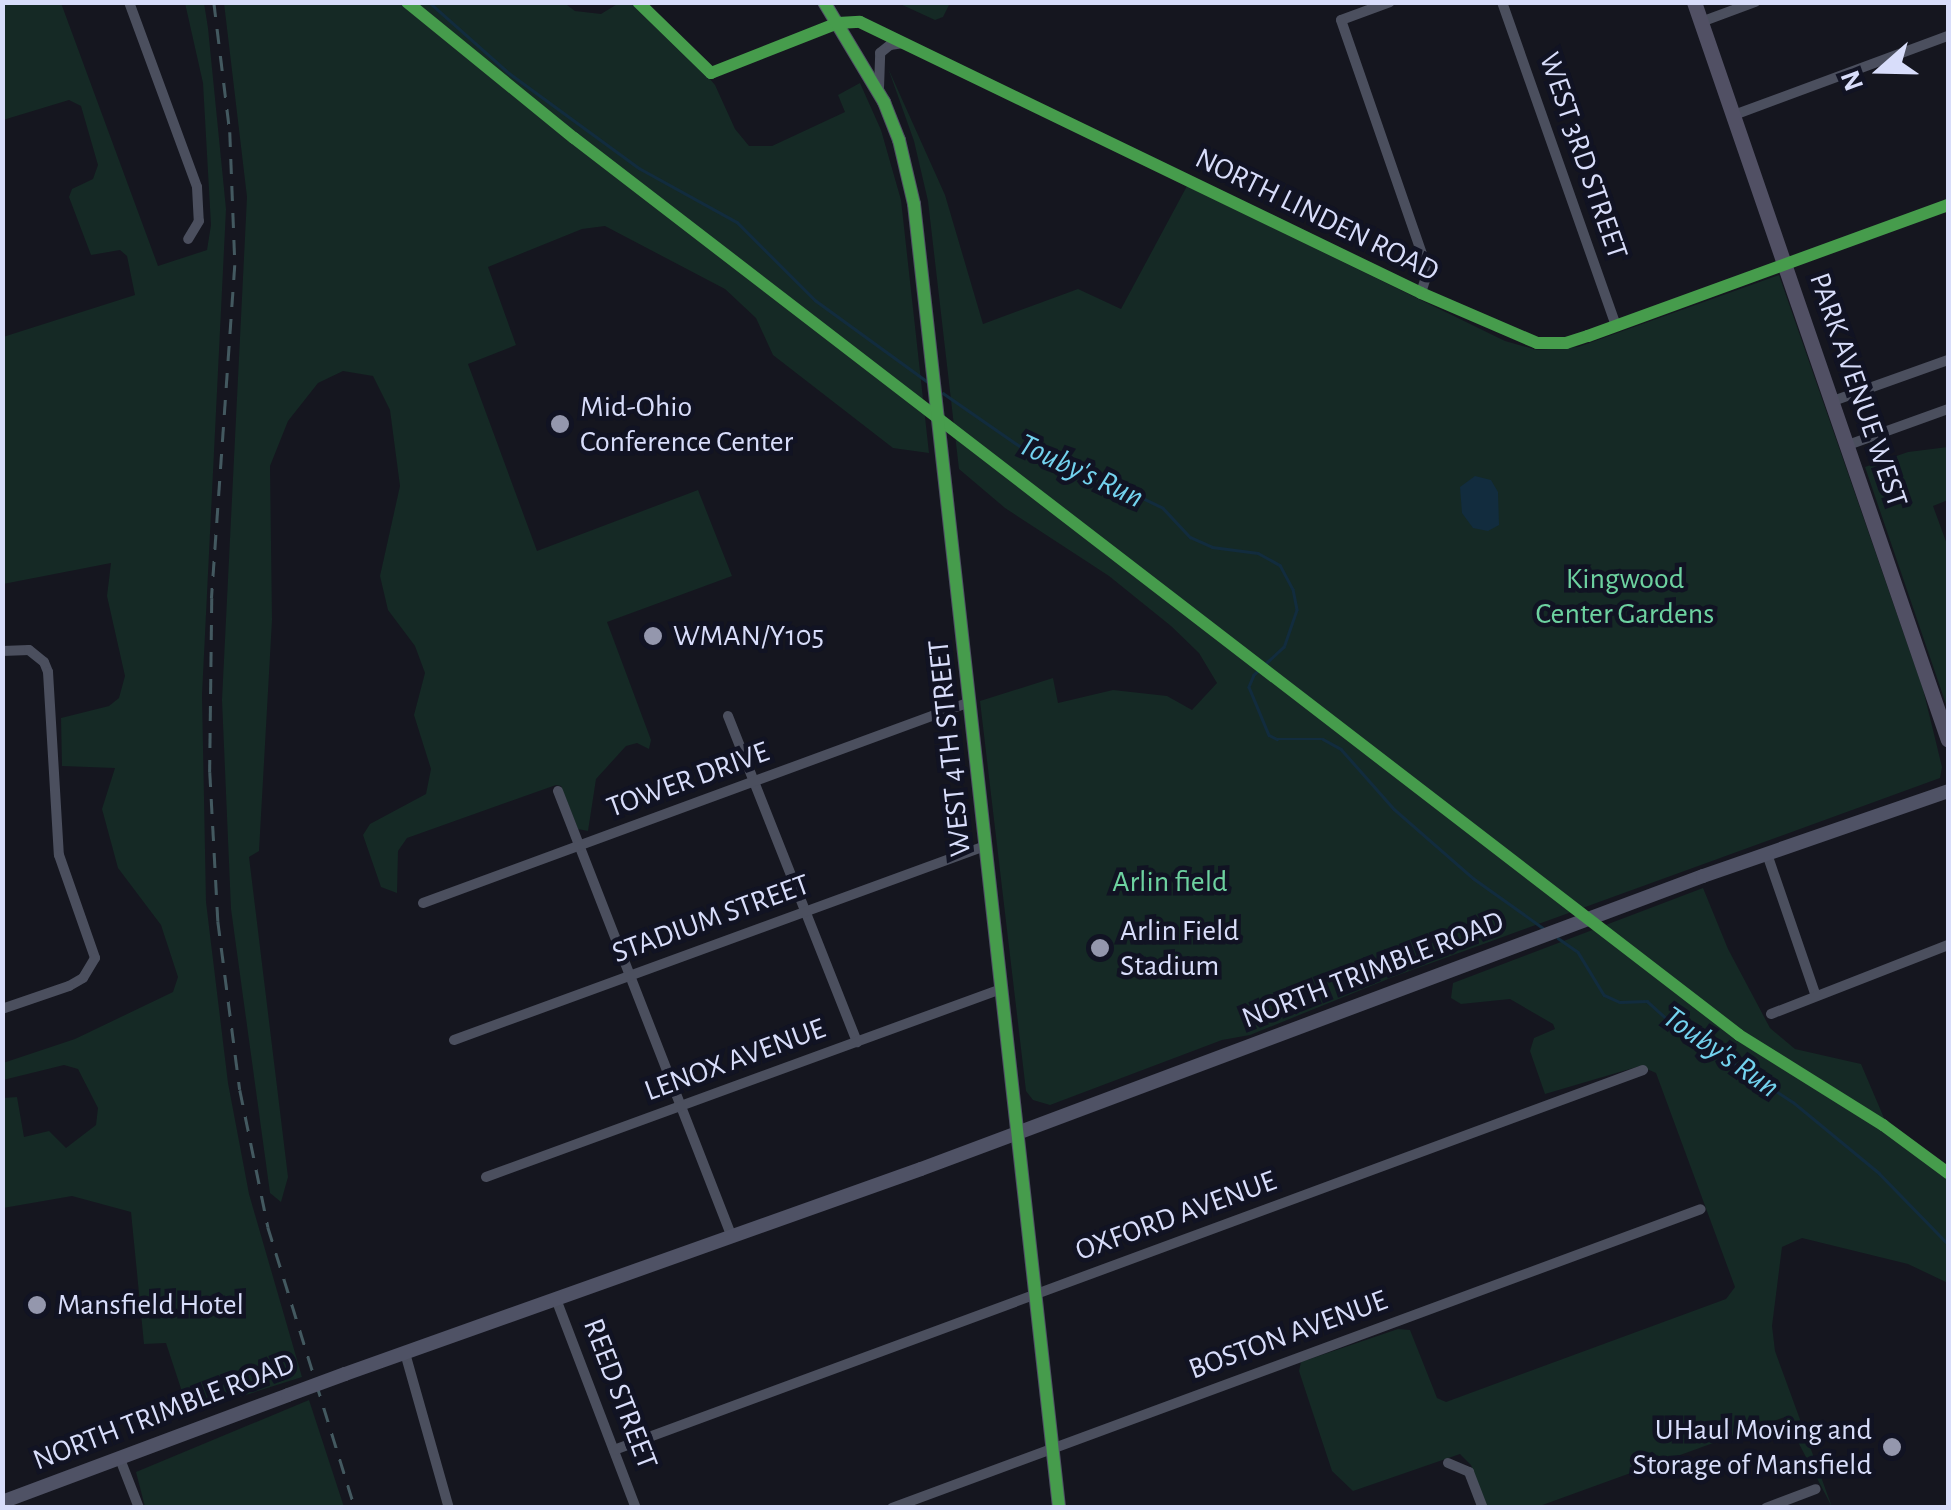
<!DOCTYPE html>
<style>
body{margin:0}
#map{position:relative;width:1951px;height:1510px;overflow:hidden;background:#15161f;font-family:"Alegreya Sans",sans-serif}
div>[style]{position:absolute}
.green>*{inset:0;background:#152925}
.water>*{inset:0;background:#122c3e}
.stream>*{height:2.5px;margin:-1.25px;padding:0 1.25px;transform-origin:1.25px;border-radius:1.25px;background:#122c3e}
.street>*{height:10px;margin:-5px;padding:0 5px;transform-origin:5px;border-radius:5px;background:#4b4f5e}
.secondary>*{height:14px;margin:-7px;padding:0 7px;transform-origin:7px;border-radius:7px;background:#4f5265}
.primary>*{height:15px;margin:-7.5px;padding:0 7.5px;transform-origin:7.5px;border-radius:7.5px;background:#515064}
.rail>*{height:2.5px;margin-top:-1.25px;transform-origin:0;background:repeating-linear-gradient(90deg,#435960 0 15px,transparent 0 27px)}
.secondary-bridge>*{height:14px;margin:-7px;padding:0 7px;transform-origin:7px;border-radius:7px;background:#4f5265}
.cycleway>*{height:12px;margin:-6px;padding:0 6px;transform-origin:6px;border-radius:6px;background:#469c4c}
.dots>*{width:28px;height:28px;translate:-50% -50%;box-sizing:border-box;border:5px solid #111323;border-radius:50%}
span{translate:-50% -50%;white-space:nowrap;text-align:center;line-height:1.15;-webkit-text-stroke:9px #111323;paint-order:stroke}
.street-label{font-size:30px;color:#d8ddfa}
.poi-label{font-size:30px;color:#d8ddfa}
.left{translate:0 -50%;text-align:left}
.right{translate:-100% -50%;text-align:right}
.park-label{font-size:30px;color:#6dd2a0}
.water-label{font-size:32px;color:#73d2ee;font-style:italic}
.frame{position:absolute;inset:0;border:5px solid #d8ddfa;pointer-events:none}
.north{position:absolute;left:1831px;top:20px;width:100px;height:100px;-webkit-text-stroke:8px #111323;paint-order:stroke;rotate:250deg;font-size:28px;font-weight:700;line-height:40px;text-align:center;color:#d8ddfa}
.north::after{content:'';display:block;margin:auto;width:35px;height:45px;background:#d8ddfa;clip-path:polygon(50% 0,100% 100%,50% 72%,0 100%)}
</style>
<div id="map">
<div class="green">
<div style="clip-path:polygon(3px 2px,61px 3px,158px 266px,207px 250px,211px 225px,203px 83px,185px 3px,204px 3px,208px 28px,226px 209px,202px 695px,206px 902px,228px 1083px,249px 1194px,302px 1377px,189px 1413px,166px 1343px,144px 1344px,131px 1212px,72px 1196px,3px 1208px,3px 1098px,17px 1097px,24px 1137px,49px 1131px,66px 1148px,96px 1125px,98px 1108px,78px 1069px,64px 1065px,3px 1080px,3px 1063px,75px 1039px,173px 992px,178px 977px,161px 925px,118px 868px,102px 809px,115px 768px,62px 766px,61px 718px,109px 706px,119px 698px,125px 676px,107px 596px,111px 563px,3px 584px,3px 337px,135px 295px,127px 256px,120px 250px,91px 255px,69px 197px,72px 189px,93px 179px,98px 165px,81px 106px,69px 100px,3px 120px)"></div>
<div style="clip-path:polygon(563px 2px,575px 11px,601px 14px,619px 3px,633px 3px,679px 43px,715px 85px,735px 129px,749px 146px,772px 146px,845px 112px,838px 95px,860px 83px,881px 130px,901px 200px,929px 453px,893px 448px,773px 355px,756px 318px,725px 289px,605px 226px,582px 229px,488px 267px,516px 345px,468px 364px,537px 551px,698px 490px,732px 576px,607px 622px,651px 740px,649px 749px,637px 743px,626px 746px,596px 779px,588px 831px,578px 829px,561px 786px,556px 785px,407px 838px,398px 851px,397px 893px,381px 887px,363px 835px,370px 824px,426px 794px,431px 769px,414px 715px,425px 673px,415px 646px,388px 610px,380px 576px,400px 486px,390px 410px,373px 376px,343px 371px,318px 383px,288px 421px,270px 466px,272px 620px,259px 851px,249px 857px,288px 1177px,281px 1202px,270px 1193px,231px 909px,222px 700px,247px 197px,224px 3px)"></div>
<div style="clip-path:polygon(898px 3px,950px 3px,943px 17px,935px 20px)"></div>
<div style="clip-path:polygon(888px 68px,945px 195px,983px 324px,1078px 289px,1121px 309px,1187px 186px,1505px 341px,1537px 350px,1578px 347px,1779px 275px,1923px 689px,1942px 767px,1940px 778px,1393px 977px,1250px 1035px,1222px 1040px,1050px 1105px,1033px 1100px,1026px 1091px,980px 701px,1053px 678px,1058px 703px,1113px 690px,1167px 696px,1192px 710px,1217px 683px,1199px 653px,1171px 626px,1109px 576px,1005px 508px,959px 469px,928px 201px,914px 141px)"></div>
<div style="clip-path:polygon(1948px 447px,1948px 500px,1933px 506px,1948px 547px,1948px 710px,1865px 467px,1908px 452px)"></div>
<div style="clip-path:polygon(1703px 888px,1728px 949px,1770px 1028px,1795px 1049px,1861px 1064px,1884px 1118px,1948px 1167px,1948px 1283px,1908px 1264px,1802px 1238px,1782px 1247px,1772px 1326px,1775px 1351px,1832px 1507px,1785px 1417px,1537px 1507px,1487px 1507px,1471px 1465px,1460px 1454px,1353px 1491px,1332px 1471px,1299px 1371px,1301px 1362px,1398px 1329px,1410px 1330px,1437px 1398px,1446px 1402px,1726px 1299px,1735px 1287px,1656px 1073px,1640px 1066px,1545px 1094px,1530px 1051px,1534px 1038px,1555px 1029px,1553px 1024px,1510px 999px,1461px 1004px,1451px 998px,1453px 983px)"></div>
<div style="clip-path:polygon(309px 1400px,344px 1507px,145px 1507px,136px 1472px)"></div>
</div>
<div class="water">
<div style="clip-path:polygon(1475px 476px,1491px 480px,1498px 492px,1499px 525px,1488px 531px,1473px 528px,1462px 513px,1460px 487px)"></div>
</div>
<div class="stream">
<div style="left:429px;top:2px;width:107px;rotate:41.6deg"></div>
<div style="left:509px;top:73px;width:161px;rotate:36.2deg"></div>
<div style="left:639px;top:168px;width:112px;rotate:28.9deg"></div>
<div style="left:737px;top:222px;width:110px;rotate:45deg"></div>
<div style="left:815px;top:300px;width:140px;rotate:36deg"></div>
<div style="left:943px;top:393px;width:95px;rotate:34.7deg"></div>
<div style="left:1021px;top:447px;width:31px;rotate:13deg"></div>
<div style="left:1051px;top:454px;width:124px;rotate:25.7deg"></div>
<div style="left:1163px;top:508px;width:40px;rotate:47deg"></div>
<div style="left:1190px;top:537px;width:24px;rotate:24deg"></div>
<div style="left:1212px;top:547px;width:46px;rotate:7.4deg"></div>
<div style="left:1258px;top:553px;width:25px;rotate:29deg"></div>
<div style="left:1280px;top:565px;width:27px;rotate:62deg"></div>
<div style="left:1293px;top:589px;width:21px;rotate:79deg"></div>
<div style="left:1297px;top:610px;width:39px;rotate:109deg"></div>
<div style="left:1284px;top:647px;width:41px;rotate:137deg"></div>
<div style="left:1254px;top:675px;width:13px;rotate:113deg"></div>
<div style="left:1249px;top:687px;width:52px;rotate:67.4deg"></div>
<div style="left:1269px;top:735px;width:9px;rotate:27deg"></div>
<div style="left:1277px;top:739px;width:46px"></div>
<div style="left:1323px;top:739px;width:21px;rotate:29deg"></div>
<div style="left:1341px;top:749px;width:80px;rotate:48.5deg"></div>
<div style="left:1394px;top:809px;width:105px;rotate:41.1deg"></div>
<div style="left:1473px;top:878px;width:86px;rotate:35.5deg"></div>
<div style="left:1558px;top:938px;width:24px;rotate:35deg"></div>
<div style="left:1578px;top:952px;width:50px;rotate:58.8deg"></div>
<div style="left:1604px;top:995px;width:17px;rotate:24deg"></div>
<div style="left:1620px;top:1002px;width:27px;rotate:-2deg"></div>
<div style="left:1647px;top:1001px;width:30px;rotate:42deg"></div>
<div style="left:1669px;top:1021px;width:148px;rotate:33.2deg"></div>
<div style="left:1793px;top:1102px;width:112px;rotate:39.5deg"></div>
<div style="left:1879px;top:1173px;width:99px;rotate:45.8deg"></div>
</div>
<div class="street">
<div style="left:129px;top:2px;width:197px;rotate:69.8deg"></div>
<div style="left:197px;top:187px;width:34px;rotate:87deg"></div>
<div style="left:199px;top:221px;width:21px;rotate:121deg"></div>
<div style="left:638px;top:2px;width:102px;rotate:44.2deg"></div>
<div style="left:711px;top:73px;width:136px;rotate:-21.5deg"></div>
<div style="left:838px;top:23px;width:22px;rotate:-3deg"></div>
<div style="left:860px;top:22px;width:623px;rotate:25.78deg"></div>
<div style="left:1421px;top:293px;width:126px;rotate:23.3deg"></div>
<div style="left:1537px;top:343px;width:29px"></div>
<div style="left:1566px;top:343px;width:23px;rotate:-18deg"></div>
<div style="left:1588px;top:336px;width:383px;rotate:-20deg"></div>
<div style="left:1390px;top:2px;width:52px;rotate:159.8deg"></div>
<div style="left:1341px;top:20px;width:266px;rotate:70.9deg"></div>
<div style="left:1428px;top:271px;width:23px;rotate:108deg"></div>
<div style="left:1502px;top:2px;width:343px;rotate:70.6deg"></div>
<div style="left:1701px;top:22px;width:58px;rotate:-20.3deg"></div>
<div style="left:879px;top:88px;width:35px;rotate:-88deg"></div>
<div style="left:880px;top:53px;width:13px;rotate:-39deg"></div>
<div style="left:890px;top:45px;width:15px;rotate:-8deg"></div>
<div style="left:1734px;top:115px;width:228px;rotate:-20.3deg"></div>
<div style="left:1833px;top:401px;width:122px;rotate:-19.6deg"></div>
<div style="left:1848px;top:445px;width:106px;rotate:-19.8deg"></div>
<div style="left:2px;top:651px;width:27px;rotate:-2deg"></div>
<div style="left:29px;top:650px;width:19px;rotate:39deg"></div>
<div style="left:44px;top:662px;width:11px;rotate:68deg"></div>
<div style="left:48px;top:672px;width:183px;rotate:86.6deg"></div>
<div style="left:59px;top:855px;width:109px;rotate:70.7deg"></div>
<div style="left:95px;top:958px;width:23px;rotate:121deg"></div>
<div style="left:83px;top:978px;width:16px;rotate:150deg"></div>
<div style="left:69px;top:986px;width:71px;rotate:161.1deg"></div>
<div style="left:728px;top:716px;width:351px;rotate:68.4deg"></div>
<div style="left:558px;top:791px;width:479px;rotate:68.7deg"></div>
<div style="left:1767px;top:854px;width:150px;rotate:71deg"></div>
<div style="left:423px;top:903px;width:583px;rotate:-20.18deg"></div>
<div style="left:1771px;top:1014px;width:190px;rotate:-21.3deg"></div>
<div style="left:454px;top:1040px;width:565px;rotate:-20.07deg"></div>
<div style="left:486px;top:1177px;width:548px;rotate:-20.05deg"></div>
<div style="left:556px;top:1299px;width:224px;rotate:69.1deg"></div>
<div style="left:405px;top:1353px;width:161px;rotate:74.2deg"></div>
<div style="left:614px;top:1450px;width:1097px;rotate:-20.27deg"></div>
<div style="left:120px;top:1459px;width:53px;rotate:68.8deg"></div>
<div style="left:1448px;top:1463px;width:23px;rotate:23deg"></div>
<div style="left:1469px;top:1472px;width:39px;rotate:69deg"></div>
<div style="left:892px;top:1508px;width:862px;rotate:-20.28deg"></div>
<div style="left:1766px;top:1508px;width:53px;rotate:-20.8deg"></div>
</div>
<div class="secondary">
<div style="left:824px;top:2px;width:117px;rotate:59deg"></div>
<div style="left:884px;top:102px;width:41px;rotate:68.5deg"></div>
<div style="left:899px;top:140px;width:66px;rotate:76.8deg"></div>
<div style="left:914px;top:204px;width:1312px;rotate:83.65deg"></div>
<div style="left:345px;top:1374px;width:611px;rotate:-19.59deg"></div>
<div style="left:921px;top:1169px;width:835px;rotate:-20.54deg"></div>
<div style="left:1703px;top:876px;width:259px;rotate:-19.1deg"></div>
<div style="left:2px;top:1502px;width:305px;rotate:-20.5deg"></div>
</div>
<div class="primary">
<div style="left:1694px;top:2px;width:780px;rotate:71.01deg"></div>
</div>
<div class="rail">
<div style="left:214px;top:2px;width:131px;rotate:83deg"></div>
<div style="left:230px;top:132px;width:133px;rotate:87.8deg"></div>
<div style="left:235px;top:265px;width:334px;rotate:94deg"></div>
<div style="left:212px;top:598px;width:174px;rotate:90.7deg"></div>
<div style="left:210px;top:772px;width:149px;rotate:86.9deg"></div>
<div style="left:218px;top:921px;width:170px;rotate:82.6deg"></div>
<div style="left:240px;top:1090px;width:140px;rotate:78.4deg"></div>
<div style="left:268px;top:1227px;width:294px;rotate:72.8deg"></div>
</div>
<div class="secondary-bridge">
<div style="left:288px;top:1395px;width:61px;rotate:-20.2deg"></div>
</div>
<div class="cycleway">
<div style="left:407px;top:2px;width:215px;rotate:39.2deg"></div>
<div style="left:574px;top:138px;width:1470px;rotate:37.59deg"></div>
<div style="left:1739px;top:1035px;width:170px;rotate:32deg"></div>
<div style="left:1883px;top:1125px;width:81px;rotate:36.4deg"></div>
<div style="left:638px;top:2px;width:102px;rotate:44.2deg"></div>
<div style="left:711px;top:73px;width:136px;rotate:-21.5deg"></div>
<div style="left:838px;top:23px;width:22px;rotate:-3deg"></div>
<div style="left:860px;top:22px;width:623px;rotate:25.78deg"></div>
<div style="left:1421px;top:293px;width:126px;rotate:23.3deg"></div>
<div style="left:1537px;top:343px;width:29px"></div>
<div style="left:1566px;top:343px;width:23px;rotate:-18deg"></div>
<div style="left:1588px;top:336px;width:383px;rotate:-20deg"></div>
<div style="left:824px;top:2px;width:117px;rotate:59deg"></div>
<div style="left:884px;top:102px;width:41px;rotate:68.5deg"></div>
<div style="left:899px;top:140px;width:66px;rotate:76.8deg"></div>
<div style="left:914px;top:204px;width:1312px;rotate:83.65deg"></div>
</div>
<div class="dots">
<div style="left:560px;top:424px;background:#9497ad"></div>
<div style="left:653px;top:636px;background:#9497ad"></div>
<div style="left:1100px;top:948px;background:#9497ad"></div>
<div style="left:37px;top:1305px;background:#9497ad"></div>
<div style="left:1892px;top:1447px;background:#9497ad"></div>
</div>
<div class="street-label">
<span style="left:1583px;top:156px;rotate:71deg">WEST 3RD STREET</span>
<span style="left:1317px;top:215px;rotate:26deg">NORTH LINDEN ROAD</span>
<span style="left:1858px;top:390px;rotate:71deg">PARK AVENUE WEST</span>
<span style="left:950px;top:748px;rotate:-96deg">WEST 4TH STREET</span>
<span style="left:688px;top:780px;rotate:-20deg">TOWER DRIVE</span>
<span style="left:711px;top:919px;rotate:-20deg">STADIUM STREET</span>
<span style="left:1373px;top:970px;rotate:-21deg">NORTH TRIMBLE ROAD</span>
<span style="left:735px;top:1060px;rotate:-20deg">LENOX AVENUE</span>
<span style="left:1176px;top:1216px;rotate:-20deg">OXFORD AVENUE</span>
<span style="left:1288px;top:1335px;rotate:-20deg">BOSTON AVENUE</span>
<span style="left:620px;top:1394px;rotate:69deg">REED STREET</span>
<span style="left:164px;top:1412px;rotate:-21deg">NORTH TRIMBLE ROAD</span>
</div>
<div class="poi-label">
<span class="left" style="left:580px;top:424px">Mid-Ohio<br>Conference Center</span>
<span class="left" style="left:673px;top:636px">WMAN/Y105</span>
<span class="left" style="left:1120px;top:948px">Arlin Field<br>Stadium</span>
<span class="left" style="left:57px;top:1305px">Mansfield Hotel</span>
<span class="right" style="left:1872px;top:1447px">UHaul Moving and<br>Storage of Mansfield</span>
</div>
<div class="park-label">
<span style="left:1625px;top:596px">Kingwood<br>Center Gardens</span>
<span style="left:1170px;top:882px">Arlin field</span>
</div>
<div class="water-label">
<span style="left:1081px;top:471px;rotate:25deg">Touby's Run</span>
<span style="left:1721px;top:1052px;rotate:35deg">Touby's Run</span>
</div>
<div class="frame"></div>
<div class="north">N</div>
</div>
